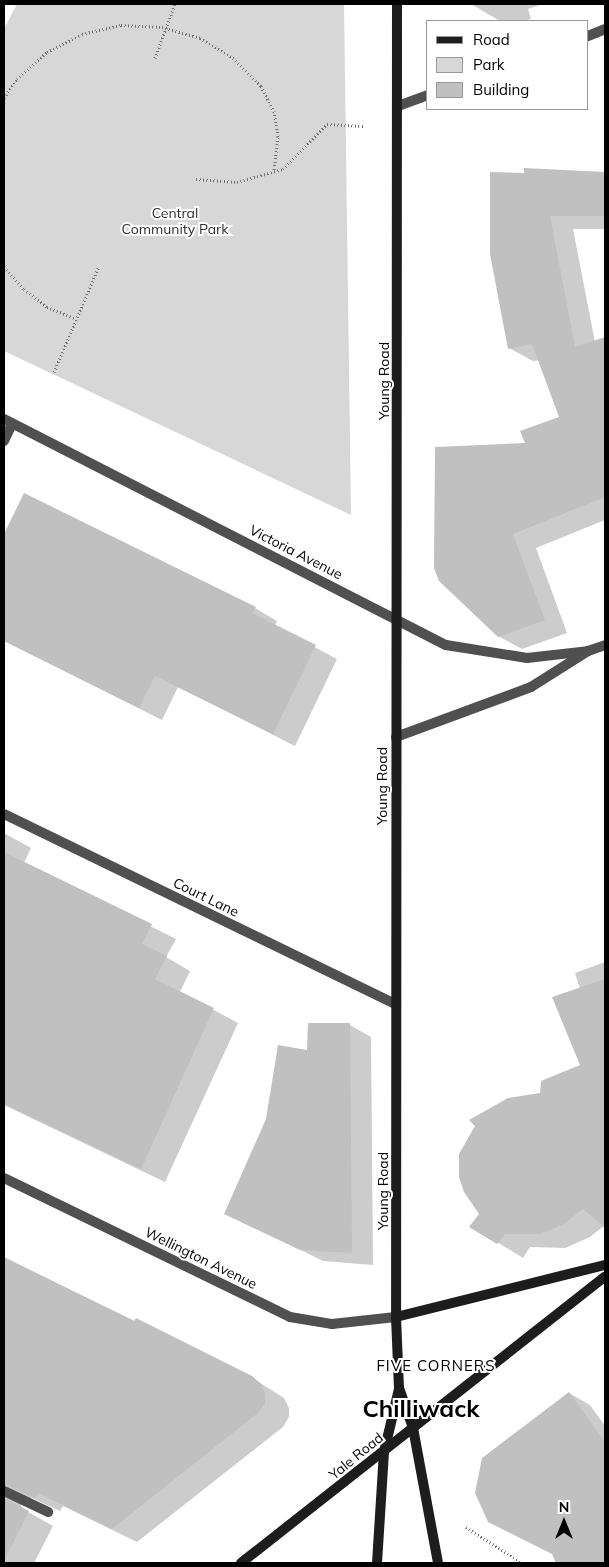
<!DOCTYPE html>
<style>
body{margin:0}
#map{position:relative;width:609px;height:1567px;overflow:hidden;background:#fff;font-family:Mulish,sans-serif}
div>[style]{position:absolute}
.green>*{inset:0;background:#d7d7d7}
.shadow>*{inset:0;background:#0003}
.building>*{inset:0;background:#c0c0c0}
.path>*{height:3px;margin-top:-1.5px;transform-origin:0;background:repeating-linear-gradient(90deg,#727272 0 1px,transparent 0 3.5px)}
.lane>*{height:10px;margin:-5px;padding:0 5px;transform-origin:5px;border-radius:5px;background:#505050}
.street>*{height:10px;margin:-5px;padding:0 5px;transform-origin:5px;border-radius:5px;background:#505050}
.secondary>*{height:10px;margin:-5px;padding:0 5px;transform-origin:5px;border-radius:5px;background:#1d1d1d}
span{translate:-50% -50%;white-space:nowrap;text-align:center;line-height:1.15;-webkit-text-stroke:4px #fff;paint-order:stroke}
.park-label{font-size:14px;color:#2e2e2e}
.street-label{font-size:14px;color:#000}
.neighbourhood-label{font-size:15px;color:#000;letter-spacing:1px}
.town-label{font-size:24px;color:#000;font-weight:700}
.frame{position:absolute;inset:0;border:5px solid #000;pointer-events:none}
.legend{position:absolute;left:426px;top:20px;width:162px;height:90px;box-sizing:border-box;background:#fff;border:1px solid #999;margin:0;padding:6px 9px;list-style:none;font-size:15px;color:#000}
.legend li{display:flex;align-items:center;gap:10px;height:25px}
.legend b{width:25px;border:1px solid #999}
.north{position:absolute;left:539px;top:1497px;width:50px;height:50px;-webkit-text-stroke:4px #fff;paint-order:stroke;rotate:0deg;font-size:14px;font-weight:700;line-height:20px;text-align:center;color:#000}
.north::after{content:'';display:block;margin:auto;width:18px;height:22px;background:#000;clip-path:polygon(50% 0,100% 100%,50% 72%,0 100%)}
</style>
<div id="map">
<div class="green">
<div style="clip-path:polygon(17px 4px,344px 4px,351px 515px,4px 351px,4px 29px)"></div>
</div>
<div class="shadow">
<div style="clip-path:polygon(471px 4px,543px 4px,528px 9px,531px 19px,524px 21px,500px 21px)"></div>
<div style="clip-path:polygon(586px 172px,605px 184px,605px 229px,573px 229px,595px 342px,605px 338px,605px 520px,536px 548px,567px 633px,522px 649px,498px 636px,440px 581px,527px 444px,560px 417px,540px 360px,533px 361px,509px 348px,491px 254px)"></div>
<div style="clip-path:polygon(25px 494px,255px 608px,277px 621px,275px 626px,337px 659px,295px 746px,178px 687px,162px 720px,4px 641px,4px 537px)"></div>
<div style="clip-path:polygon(4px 833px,31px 848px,24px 863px,176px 939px,166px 957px,190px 971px,180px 992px,238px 1023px,165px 1182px,4px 1105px)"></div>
<div style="clip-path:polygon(605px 962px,605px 1225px,590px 1237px,565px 1248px,530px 1247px,523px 1258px,471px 1226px,480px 1214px,541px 1094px,582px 1066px,580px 989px,575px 973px)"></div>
<div style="clip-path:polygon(309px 1025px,350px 1025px,371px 1037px,373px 1265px,323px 1261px,226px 1213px,308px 1051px)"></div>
<div style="clip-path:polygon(4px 1258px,251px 1377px,284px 1398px,289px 1408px,289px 1417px,283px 1427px,137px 1542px,63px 1506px,60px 1511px,32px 1498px,24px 1499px,21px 1507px,23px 1509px,53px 1526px,34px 1563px,4px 1563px)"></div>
<div style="clip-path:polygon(569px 1393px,590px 1405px,605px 1426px,605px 1563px,570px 1563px,489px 1521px)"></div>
</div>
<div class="building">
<div style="clip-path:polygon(524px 168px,605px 172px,605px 216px,550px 216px,575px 347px,605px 337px,605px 497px,513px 534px,545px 620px,498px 637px,439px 581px,434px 568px,435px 447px,525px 443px,520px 431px,559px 417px,532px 344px,508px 349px,490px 254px,490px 172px,524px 173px)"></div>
<div style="clip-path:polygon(24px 493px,256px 607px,252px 613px,316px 645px,273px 734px,155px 676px,139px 708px,4px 641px,4px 534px)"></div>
<div style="clip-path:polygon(4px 852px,152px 924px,142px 944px,167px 956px,155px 979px,214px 1008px,141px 1169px,4px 1104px)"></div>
<div style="clip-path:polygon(605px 979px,605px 1228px,583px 1209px,565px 1223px,553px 1229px,540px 1234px,505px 1234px,497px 1244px,469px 1227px,479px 1214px,464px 1192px,459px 1177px,459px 1154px,475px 1126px,469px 1120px,508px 1098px,540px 1093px,541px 1081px,580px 1065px,552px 997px)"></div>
<div style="clip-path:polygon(308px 1023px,350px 1023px,352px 1253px,300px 1250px,224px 1214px,266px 1119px,278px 1045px,307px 1050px)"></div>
<div style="clip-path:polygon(4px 1257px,134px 1321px,136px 1318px,252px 1376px,260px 1383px,265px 1394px,265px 1403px,258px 1413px,112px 1529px,38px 1493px,35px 1498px,4px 1484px)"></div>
<div style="clip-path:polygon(569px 1392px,605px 1442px,605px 1563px,556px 1563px,552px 1554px,488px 1522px,475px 1493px,482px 1458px)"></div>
<div style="clip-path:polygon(4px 1498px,29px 1511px,4px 1561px)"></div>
</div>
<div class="path">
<div style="left:155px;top:58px;width:58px;rotate:-69.7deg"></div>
<div style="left:4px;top:98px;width:23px;rotate:-56deg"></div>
<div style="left:17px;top:79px;width:40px;rotate:-42deg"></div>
<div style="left:47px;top:52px;width:39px;rotate:-27deg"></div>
<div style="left:82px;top:34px;width:40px;rotate:-13deg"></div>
<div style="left:121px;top:25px;width:41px;rotate:2.8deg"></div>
<div style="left:162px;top:27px;width:40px;rotate:16deg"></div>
<div style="left:200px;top:38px;width:39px;rotate:31deg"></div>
<div style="left:233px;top:58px;width:40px;rotate:45deg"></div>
<div style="left:261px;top:86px;width:28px;rotate:63deg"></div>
<div style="left:274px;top:111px;width:26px;rotate:81deg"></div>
<div style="left:278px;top:137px;width:34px;rotate:97deg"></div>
<div style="left:196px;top:179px;width:41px;rotate:4.2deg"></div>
<div style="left:237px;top:182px;width:48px;rotate:-15.8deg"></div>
<div style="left:283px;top:169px;width:63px;rotate:-45.6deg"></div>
<div style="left:327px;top:124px;width:36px;rotate:3deg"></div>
<div style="left:4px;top:267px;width:30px;rotate:48deg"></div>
<div style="left:24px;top:289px;width:29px;rotate:38deg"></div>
<div style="left:47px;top:307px;width:31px;rotate:22deg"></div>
<div style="left:54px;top:372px;width:115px;rotate:-67deg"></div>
<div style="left:466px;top:1527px;width:67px;rotate:32.7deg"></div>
</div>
<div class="lane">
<div style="left:4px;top:814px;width:436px;rotate:25.9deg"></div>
<div style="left:4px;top:1491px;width:49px;rotate:25.5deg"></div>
</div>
<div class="street">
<div style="left:588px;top:36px;width:18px;rotate:-22deg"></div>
<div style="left:398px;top:106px;width:32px;rotate:-20deg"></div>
<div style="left:4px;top:419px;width:496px;rotate:27.1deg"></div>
<div style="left:446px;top:645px;width:82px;rotate:9.1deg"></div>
<div style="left:527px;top:658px;width:61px;rotate:-6.5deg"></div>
<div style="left:4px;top:441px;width:19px;rotate:-65deg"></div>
<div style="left:396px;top:737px;width:144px;rotate:-20.3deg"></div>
<div style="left:531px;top:687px;width:67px;rotate:-32.3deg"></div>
<div style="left:588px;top:651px;width:18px;rotate:-19deg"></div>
<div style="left:4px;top:1178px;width:318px;rotate:25.9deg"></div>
<div style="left:290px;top:1317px;width:43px;rotate:9.5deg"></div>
<div style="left:332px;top:1324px;width:64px;rotate:-6.2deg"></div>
</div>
<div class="secondary">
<div style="left:397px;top:4px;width:1313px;rotate:90.04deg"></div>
<div style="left:396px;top:1317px;width:71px;rotate:87.6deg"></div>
<div style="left:399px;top:1388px;width:42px;rotate:70.7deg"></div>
<div style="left:413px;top:1428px;width:137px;rotate:79.5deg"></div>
<div style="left:396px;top:1317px;width:215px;rotate:-14deg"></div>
<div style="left:241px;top:1563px;width:463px;rotate:-38.2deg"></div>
<div style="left:377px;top:1563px;width:111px;rotate:-86.4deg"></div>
<div style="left:384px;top:1452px;width:65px;rotate:-76.6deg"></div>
</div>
<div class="park-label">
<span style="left:175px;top:221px">Central<br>Community Park</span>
</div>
<div class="street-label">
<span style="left:384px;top:381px;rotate:-90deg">Young Road</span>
<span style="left:296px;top:552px;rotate:27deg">Victoria Avenue</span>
<span style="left:382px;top:786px;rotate:-90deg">Young Road</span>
<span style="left:206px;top:897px;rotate:26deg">Court Lane</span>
<span style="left:383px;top:1191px;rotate:-90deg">Young Road</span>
<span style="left:201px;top:1258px;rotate:26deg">Wellington Avenue</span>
<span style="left:356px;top:1456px;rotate:-39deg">Yale Road</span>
</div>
<div class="neighbourhood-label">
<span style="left:436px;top:1366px">FIVE CORNERS</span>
</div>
<div class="town-label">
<span style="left:421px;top:1409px">Chilliwack</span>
</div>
<div class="frame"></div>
<ul class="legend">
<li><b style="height:6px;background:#1d1d1d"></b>Road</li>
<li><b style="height:14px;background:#d7d7d7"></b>Park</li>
<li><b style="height:14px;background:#c0c0c0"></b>Building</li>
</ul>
<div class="north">N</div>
</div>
